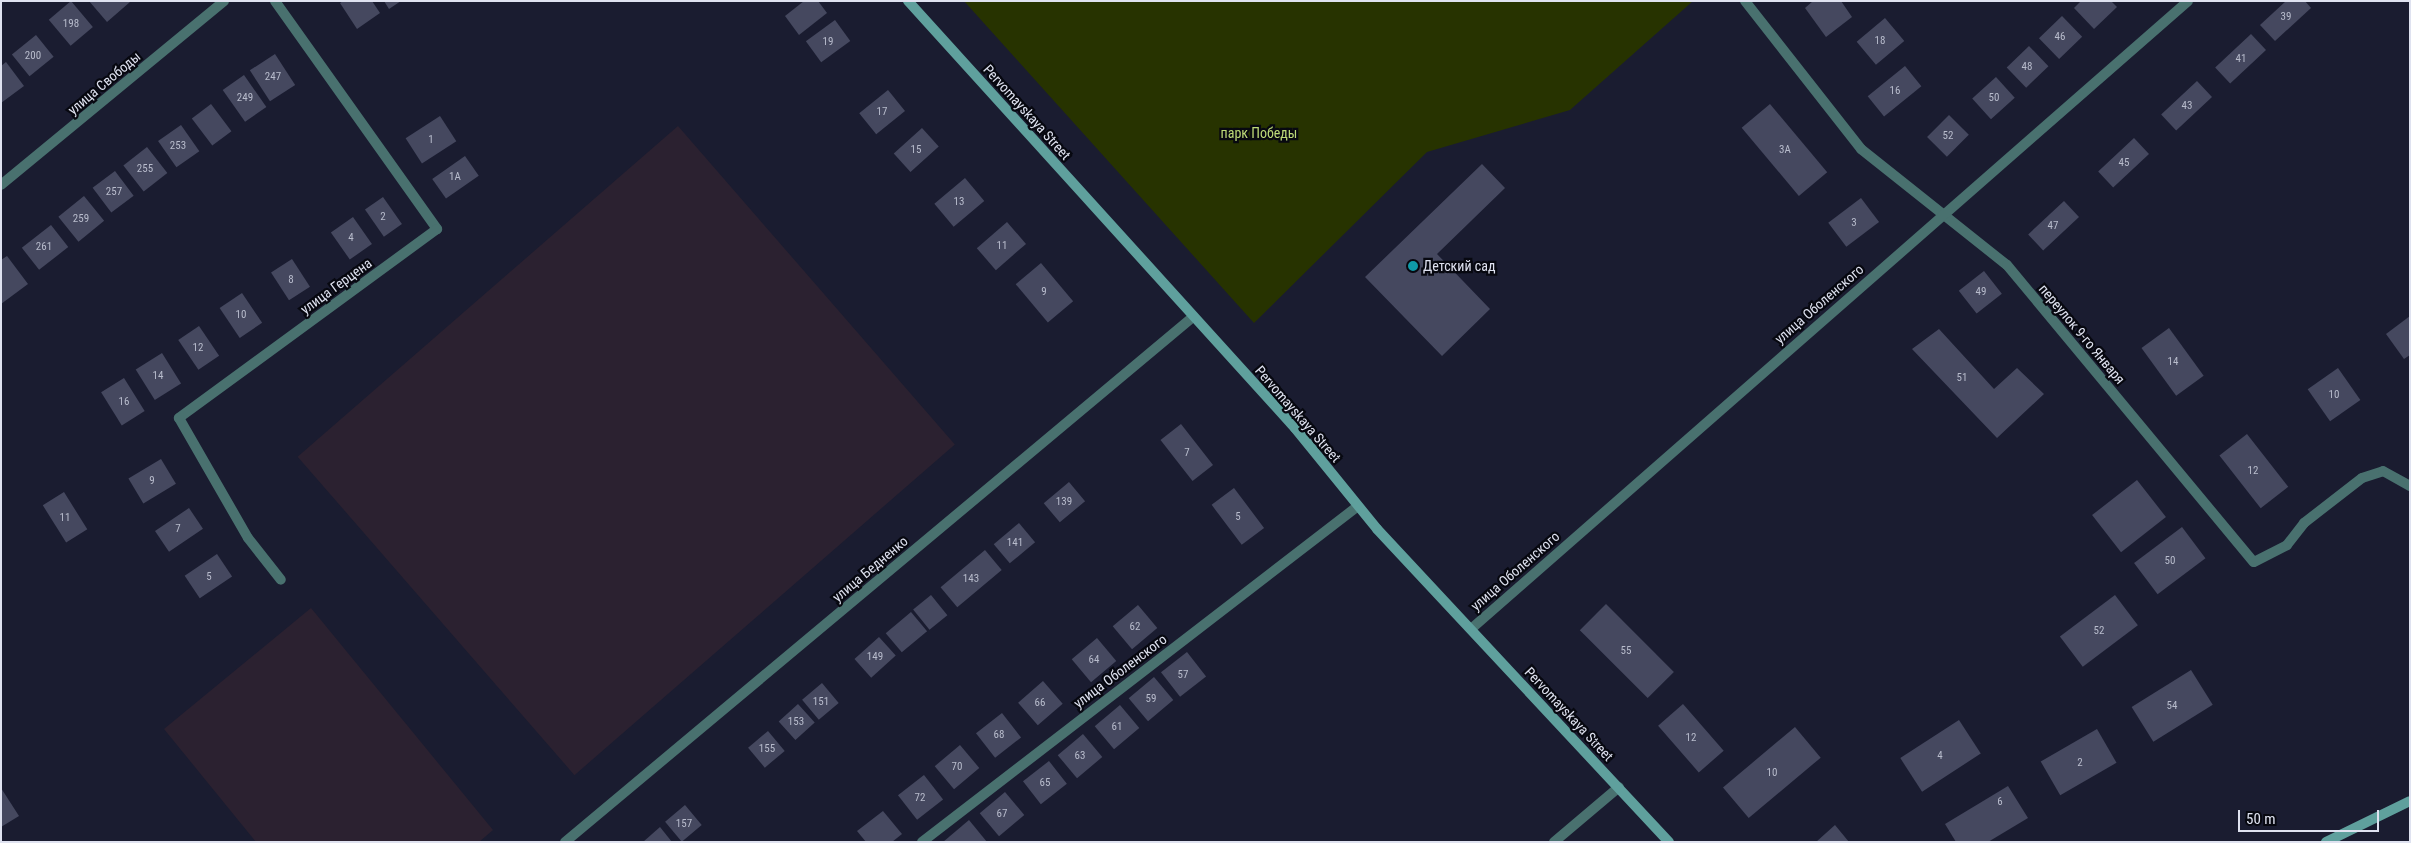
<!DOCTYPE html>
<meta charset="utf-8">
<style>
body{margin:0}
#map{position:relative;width:2411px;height:843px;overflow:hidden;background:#1a1c30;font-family:"Roboto Condensed",sans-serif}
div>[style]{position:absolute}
.industrial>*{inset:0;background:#2b2130;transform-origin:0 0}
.green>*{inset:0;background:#273300}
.building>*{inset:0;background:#45485f;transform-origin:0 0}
.street>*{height:10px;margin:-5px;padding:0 5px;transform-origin:5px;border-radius:5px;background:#49716f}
.secondary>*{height:10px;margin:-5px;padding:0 5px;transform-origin:5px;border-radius:5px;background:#5fa09d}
.dots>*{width:14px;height:14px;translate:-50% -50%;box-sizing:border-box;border:2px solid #070810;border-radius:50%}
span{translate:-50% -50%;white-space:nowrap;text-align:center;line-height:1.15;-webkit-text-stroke:4.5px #070810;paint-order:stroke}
.number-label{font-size:11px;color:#b8bccc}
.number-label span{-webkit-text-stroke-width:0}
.street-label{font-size:14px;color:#dfe2f0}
.park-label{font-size:14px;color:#bedb78}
.poi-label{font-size:14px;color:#dfe2f0}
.left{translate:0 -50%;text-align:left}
.frame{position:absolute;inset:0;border:2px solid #dfe2f0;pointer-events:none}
.scale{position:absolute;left:2238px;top:810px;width:141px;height:22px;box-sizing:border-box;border:2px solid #dfe2f0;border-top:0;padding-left:6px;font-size:15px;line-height:18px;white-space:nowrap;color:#dfe2f0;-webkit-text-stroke:4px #070810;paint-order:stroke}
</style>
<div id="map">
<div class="industrial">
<div style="left:678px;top:126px;width:422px;height:504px;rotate:49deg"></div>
<div style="clip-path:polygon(311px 608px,493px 830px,479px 842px,256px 842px,164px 729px)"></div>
</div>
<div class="green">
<div style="clip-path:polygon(964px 1px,1693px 1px,1570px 110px,1427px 152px,1254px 323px)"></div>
</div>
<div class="building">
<div style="left:71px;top:1px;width:34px;height:29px;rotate:50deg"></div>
<div style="clip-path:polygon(89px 1px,129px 1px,130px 2px,107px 22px)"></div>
<div style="clip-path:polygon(343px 1px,372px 1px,380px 13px,357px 29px,340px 3px)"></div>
<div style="clip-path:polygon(384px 1px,401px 1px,389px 9px)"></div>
<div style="clip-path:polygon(804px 1px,818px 1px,827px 13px,799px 35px,785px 16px)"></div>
<div style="clip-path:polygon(1813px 1px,1841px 1px,1852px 17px,1826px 37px,1805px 8px)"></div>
<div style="clip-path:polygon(2081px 1px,2111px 1px,2117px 7px,2094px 29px,2074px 8px)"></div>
<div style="clip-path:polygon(2286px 1px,2305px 1px,2311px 8px,2275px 41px,2260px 25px)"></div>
<div style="left:2062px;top:16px;width:29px;height:32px;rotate:46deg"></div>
<div style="left:1885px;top:18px;width:30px;height:37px;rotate:50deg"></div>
<div style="left:835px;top:20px;width:26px;height:36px;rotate:54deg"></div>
<div style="left:2251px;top:34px;width:22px;height:49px;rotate:47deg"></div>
<div style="left:36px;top:35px;width:28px;height:31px;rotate:51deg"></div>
<div style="left:2029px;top:46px;width:28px;height:31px;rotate:46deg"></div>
<div style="left:275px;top:54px;width:37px;height:30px;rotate:57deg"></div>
<div style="clip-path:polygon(6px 62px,24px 86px,1px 103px,1px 66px)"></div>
<div style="left:1905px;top:66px;width:26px;height:48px;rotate:51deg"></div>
<div style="left:244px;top:75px;width:39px;height:26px;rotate:55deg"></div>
<div style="left:1996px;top:77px;width:28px;height:32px;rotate:48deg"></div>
<div style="left:2197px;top:81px;width:22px;height:49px;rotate:47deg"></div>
<div style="left:888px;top:90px;width:27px;height:37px;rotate:51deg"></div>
<div style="left:211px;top:104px;width:34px;height:24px;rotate:53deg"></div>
<div style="left:1770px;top:104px;width:89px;height:37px;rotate:50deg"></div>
<div style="left:1949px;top:115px;width:28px;height:31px;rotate:45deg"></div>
<div style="left:440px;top:116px;width:30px;height:41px;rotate:57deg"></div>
<div style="left:181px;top:125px;width:32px;height:28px;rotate:55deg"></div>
<div style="left:922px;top:128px;width:25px;height:38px;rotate:48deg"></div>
<div style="left:2134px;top:138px;width:22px;height:49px;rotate:47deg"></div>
<div style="left:147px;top:147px;width:33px;height:30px;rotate:52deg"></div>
<div style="left:465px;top:156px;width:24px;height:40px;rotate:55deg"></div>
<div style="clip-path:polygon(1482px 164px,1505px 188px,1437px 254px,1490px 309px,1442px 356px,1365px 277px)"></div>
<div style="left:115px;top:171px;width:31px;height:28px;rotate:53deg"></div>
<div style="left:965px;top:178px;width:30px;height:40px;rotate:50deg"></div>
<div style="left:84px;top:196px;width:32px;height:33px;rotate:51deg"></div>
<div style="left:383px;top:197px;width:33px;height:22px;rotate:55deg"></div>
<div style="left:1861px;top:198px;width:30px;height:41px;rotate:53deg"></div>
<div style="left:2064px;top:201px;width:22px;height:49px;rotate:47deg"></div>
<div style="left:353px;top:217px;width:33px;height:27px;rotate:55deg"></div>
<div style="left:1007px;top:222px;width:29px;height:40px;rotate:49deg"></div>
<div style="left:51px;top:225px;width:28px;height:37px;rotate:52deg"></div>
<div style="clip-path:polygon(7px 256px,28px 284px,1px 304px,1px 260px)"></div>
<div style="left:292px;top:259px;width:33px;height:25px;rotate:57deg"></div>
<div style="left:1041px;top:263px;width:50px;height:33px;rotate:50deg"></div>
<div style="left:1984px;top:271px;width:29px;height:32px;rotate:52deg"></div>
<div style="left:242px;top:293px;width:36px;height:27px;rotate:56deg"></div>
<div style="clip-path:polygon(2410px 316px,2410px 355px,2404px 359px,2386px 334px)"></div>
<div style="left:199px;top:326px;width:36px;height:25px;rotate:56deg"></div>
<div style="left:2169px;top:328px;width:59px;height:34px;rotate:54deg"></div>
<div style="clip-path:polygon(1939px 329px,1994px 389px,2017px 368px,2044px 394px,1997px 438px,1912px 349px)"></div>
<div style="left:162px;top:353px;width:36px;height:31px;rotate:58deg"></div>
<div style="left:2338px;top:368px;width:39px;height:37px;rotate:55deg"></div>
<div style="left:124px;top:378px;width:39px;height:27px;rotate:58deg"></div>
<div style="left:1181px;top:424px;width:52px;height:26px;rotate:52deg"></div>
<div style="left:2247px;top:434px;width:67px;height:35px;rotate:52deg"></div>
<div style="left:161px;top:459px;width:29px;height:38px;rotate:59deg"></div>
<div style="left:2137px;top:480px;width:47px;height:57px;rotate:52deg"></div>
<div style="left:1069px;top:482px;width:25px;height:33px;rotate:50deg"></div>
<div style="left:1234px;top:488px;width:50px;height:28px;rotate:53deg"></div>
<div style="left:64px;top:492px;width:44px;height:25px;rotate:58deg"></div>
<div style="left:189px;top:508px;width:25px;height:41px;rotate:56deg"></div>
<div style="left:1019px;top:523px;width:25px;height:33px;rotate:50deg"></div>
<div style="left:2182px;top:527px;width:39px;height:60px;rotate:53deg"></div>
<div style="left:985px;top:550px;width:26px;height:58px;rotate:50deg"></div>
<div style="left:217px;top:554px;width:27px;height:39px;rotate:56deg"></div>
<div style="left:931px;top:595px;width:26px;height:23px;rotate:51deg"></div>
<div style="left:2115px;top:595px;width:38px;height:69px;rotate:53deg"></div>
<div style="left:1606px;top:604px;width:96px;height:37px;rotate:45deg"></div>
<div style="left:1138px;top:605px;width:30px;height:33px;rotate:50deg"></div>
<div style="left:911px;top:612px;width:25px;height:33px;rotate:50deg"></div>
<div style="left:879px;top:637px;width:25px;height:33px;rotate:48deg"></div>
<div style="left:1097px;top:638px;width:30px;height:33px;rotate:50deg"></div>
<div style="left:1187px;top:652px;width:31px;height:33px;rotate:52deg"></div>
<div style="left:2191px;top:670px;width:41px;height:70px;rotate:58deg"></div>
<div style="left:1154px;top:677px;width:30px;height:33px;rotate:50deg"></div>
<div style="left:1043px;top:681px;width:30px;height:33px;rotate:49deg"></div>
<div style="left:822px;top:683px;width:26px;height:26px;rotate:50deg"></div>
<div style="left:798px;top:704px;width:25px;height:26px;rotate:48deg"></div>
<div style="left:1683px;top:704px;width:62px;height:33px;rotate:49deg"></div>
<div style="left:1120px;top:705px;width:30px;height:33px;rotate:50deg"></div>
<div style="left:1002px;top:713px;width:31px;height:33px;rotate:52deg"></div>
<div style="left:1959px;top:720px;width:40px;height:70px;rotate:57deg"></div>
<div style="left:1795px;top:727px;width:40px;height:94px;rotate:50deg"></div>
<div style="left:2097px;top:729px;width:39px;height:65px;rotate:60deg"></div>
<div style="left:768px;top:731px;width:26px;height:26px;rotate:50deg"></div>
<div style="left:1083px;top:734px;width:30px;height:33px;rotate:50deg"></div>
<div style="left:960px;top:745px;width:30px;height:33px;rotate:50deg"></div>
<div style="left:1049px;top:761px;width:29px;height:33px;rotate:52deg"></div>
<div style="left:924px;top:775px;width:31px;height:33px;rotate:52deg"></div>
<div style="clip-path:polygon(2008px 786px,2028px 818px,1988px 842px,1956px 842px,1945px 824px)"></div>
<div style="clip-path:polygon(1px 788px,19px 816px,1px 827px)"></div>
<div style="left:1005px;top:792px;width:30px;height:33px;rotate:50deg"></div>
<div style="left:685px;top:805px;width:26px;height:26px;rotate:50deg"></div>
<div style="clip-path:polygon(883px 811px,902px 834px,892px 842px,866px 842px,857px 831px)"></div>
<div style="clip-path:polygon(969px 820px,987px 842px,943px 842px)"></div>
<div style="clip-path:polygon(1835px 825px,1849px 842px,1816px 842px)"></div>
<div style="clip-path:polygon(660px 827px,672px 842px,643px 842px)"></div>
</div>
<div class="street">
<div style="left:275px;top:1px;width:280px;rotate:54.6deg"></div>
<div style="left:437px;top:229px;width:320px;rotate:143.8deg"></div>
<div style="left:179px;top:418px;width:138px;rotate:60.1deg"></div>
<div style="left:248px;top:538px;width:53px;rotate:51.8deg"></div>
<div style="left:1745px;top:1px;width:188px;rotate:51.9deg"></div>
<div style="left:1861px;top:149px;width:186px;rotate:38.5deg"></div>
<div style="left:2007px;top:265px;width:386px;rotate:50.3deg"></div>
<div style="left:2254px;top:562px;width:37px;rotate:-27deg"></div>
<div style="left:2287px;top:545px;width:28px;rotate:-52deg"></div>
<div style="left:2304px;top:523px;width:73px;rotate:-37.8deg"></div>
<div style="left:2362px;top:478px;width:22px;rotate:-18deg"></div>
<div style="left:2383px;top:471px;width:31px;rotate:29deg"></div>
<div style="left:1px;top:185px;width:289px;rotate:-39.5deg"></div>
<div style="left:1471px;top:629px;width:953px;rotate:-41.21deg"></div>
<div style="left:565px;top:842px;width:819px;rotate:-39.9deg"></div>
<div style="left:922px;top:842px;width:550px;rotate:-37.62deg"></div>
<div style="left:1554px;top:842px;width:85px;rotate:-40.2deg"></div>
</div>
<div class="secondary">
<div style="left:908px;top:1px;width:576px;rotate:47.81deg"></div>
<div style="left:1295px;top:428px;width:130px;rotate:50.9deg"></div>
<div style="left:1377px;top:529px;width:428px;rotate:47deg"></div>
<div style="left:2326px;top:842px;width:93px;rotate:-26deg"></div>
</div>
<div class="dots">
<div style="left:1413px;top:266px;background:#0f9aa8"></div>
</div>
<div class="number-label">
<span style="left:2286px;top:17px">39</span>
<span style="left:71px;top:24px">198</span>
<span style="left:2060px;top:37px">46</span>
<span style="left:1880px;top:41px">18</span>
<span style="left:828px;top:42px">19</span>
<span style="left:33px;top:56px">200</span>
<span style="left:2241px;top:59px">41</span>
<span style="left:2027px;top:67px">48</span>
<span style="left:273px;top:77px">247</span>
<span style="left:1895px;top:91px">16</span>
<span style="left:245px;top:98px">249</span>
<span style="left:1994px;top:98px">50</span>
<span style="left:2187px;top:106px">43</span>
<span style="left:882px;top:112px">17</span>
<span style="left:1948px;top:136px">52</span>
<span style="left:431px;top:140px">1</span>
<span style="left:178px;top:146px">253</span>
<span style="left:916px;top:150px">15</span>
<span style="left:1785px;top:150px">3А</span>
<span style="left:2124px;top:163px">45</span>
<span style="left:145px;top:169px">255</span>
<span style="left:455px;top:177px">1А</span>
<span style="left:114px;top:192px">257</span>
<span style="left:959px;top:202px">13</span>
<span style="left:383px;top:217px">2</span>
<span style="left:81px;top:219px">259</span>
<span style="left:1854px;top:223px">3</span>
<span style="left:2053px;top:226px">47</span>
<span style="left:351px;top:238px">4</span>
<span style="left:1002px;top:246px">11</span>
<span style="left:44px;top:247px">261</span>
<span style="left:291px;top:280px">8</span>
<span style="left:1044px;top:292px">9</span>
<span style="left:1981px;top:292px">49</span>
<span style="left:241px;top:315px">10</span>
<span style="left:198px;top:348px">12</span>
<span style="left:2173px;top:362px">14</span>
<span style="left:158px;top:376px">14</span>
<span style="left:1962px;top:378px">51</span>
<span style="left:2334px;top:395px">10</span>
<span style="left:124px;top:402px">16</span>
<span style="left:1187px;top:453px">7</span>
<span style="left:2253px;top:471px">12</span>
<span style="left:152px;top:481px">9</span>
<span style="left:1064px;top:502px">139</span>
<span style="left:1238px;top:517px">5</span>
<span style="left:65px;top:518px">11</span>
<span style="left:178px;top:529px">7</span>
<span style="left:1015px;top:543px">141</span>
<span style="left:2170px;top:561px">50</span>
<span style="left:209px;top:577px">5</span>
<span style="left:971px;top:579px">143</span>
<span style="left:1135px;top:627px">62</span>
<span style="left:2099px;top:631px">52</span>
<span style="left:1626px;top:651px">55</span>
<span style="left:875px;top:657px">149</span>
<span style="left:1094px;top:660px">64</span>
<span style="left:1183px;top:675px">57</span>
<span style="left:1151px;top:699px">59</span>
<span style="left:821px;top:702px">151</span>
<span style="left:1040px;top:703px">66</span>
<span style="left:2172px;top:706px">54</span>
<span style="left:796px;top:722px">153</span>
<span style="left:1117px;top:727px">61</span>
<span style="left:999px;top:735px">68</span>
<span style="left:1691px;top:738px">12</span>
<span style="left:767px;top:749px">155</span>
<span style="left:1080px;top:756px">63</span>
<span style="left:1940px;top:756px">4</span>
<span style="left:2080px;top:763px">2</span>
<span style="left:957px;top:767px">70</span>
<span style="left:1772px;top:773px">10</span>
<span style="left:1045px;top:783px">65</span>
<span style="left:920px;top:798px">72</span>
<span style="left:2000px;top:802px">6</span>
<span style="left:1002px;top:814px">67</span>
<span style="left:684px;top:824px">157</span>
</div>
<div class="street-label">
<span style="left:104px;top:83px;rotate:-40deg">улица Свободы</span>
<span style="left:1027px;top:112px;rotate:48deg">Pervomayskaya Street</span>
<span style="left:336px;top:286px;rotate:-36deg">улица Герцена</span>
<span style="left:1819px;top:304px;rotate:-41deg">улица Оболенского</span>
<span style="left:2082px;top:334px;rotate:50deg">переулок 9-го Января</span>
<span style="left:1298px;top:414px;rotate:49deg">Pervomayskaya Street</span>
<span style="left:870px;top:569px;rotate:-40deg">улица Бедненко</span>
<span style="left:1515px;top:571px;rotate:-41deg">улица Оболенского</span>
<span style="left:1120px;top:671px;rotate:-37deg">улица Оболенского</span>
<span style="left:1569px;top:714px;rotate:47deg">Pervomayskaya Street</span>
</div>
<div class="park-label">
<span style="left:1259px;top:133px">парк Победы</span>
</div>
<div class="poi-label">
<span class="left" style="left:1423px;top:266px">Детский сад</span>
</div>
<div class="frame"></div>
<div class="scale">50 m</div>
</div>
